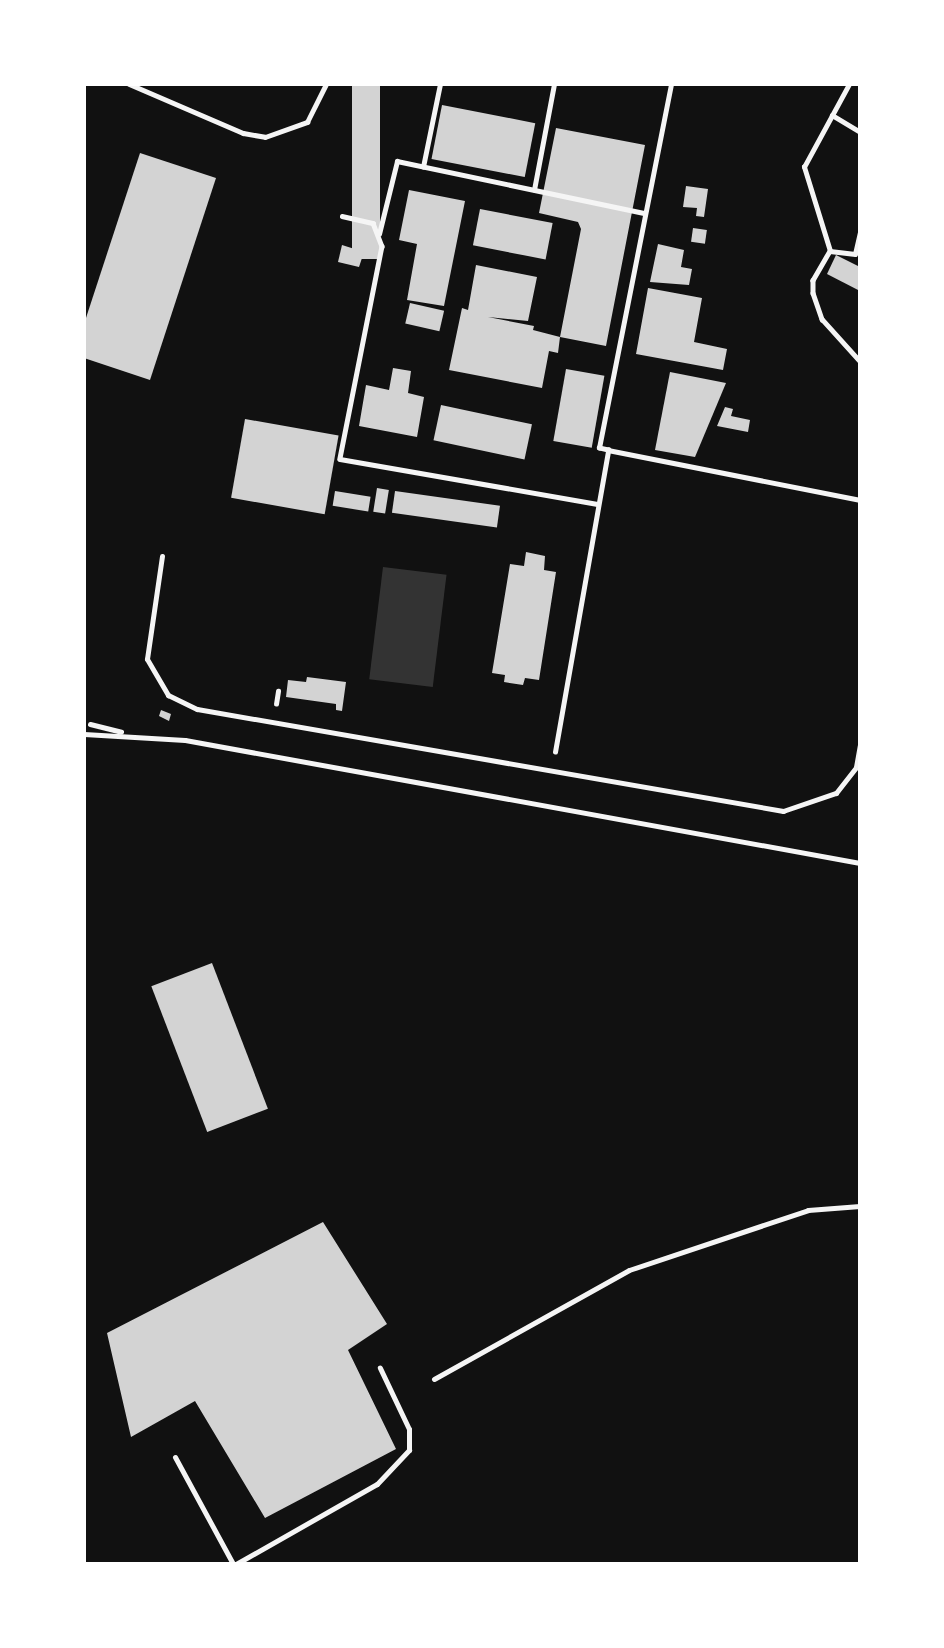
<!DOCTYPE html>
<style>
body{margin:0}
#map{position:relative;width:944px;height:1648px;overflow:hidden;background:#111;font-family:Raleway,sans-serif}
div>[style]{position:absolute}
.water>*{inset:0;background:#333;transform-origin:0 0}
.building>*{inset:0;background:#d3d3d3;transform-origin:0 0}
.path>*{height:4.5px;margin:-2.25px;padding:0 2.25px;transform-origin:2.25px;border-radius:2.25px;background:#f5f5f5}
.service>*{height:5px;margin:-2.5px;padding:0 2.5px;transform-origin:2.5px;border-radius:2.5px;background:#f5f5f5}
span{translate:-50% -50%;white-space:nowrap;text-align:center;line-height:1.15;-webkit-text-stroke:7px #fff;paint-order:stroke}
.frame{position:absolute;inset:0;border:86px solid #fff;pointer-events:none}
</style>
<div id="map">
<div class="water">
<div style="left:383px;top:567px;width:64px;height:113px;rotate:7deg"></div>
</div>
<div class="building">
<div style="left:352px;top:84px;width:28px;height:175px"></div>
<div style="left:442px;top:105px;width:95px;height:55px;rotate:11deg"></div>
<div style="clip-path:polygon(556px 128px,645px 145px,606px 346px,560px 337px,581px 229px,578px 222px,539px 213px)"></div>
<div style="clip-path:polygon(140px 153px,216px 178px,150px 380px,84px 358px,84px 324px)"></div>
<div style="clip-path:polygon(686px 186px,708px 189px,704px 217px,696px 216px,697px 208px,683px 207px)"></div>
<div style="clip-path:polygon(409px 190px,465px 201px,444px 306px,407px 300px,417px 244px,399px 240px)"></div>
<div style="left:480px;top:209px;width:74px;height:37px;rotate:11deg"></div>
<div style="left:693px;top:228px;width:14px;height:14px;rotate:8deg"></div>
<div style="clip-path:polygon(658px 244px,684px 250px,681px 267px,692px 269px,689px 285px,650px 282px)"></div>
<div style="clip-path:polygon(342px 245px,364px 252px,359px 267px,338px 262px)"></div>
<div style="clip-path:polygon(836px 255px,860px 267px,860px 291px,827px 274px)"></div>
<div style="clip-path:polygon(476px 265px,537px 277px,528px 321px,488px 317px,534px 326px,533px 330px,560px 337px,558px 353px,549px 351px,542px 388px,449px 370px,462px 308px,468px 310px)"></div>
<div style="clip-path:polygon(648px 288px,702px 298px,694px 342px,727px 349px,723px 370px,636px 354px)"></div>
<div style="left:410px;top:303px;width:35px;height:21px;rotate:13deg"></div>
<div style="clip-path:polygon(393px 368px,411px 371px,408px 393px,424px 397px,417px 437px,359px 426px,366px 385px,389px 390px)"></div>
<div style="left:566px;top:369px;width:39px;height:73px;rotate:10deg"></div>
<div style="clip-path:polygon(670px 372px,726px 383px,695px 457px,655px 450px)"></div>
<div style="left:441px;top:405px;width:93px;height:36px;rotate:12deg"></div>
<div style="clip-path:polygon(725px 407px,733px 409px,731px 416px,750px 420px,748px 432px,717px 426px)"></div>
<div style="left:245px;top:419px;width:95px;height:80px;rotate:10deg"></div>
<div style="left:377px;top:488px;width:12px;height:24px;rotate:9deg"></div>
<div style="left:335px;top:491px;width:36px;height:15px;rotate:9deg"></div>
<div style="left:395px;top:491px;width:106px;height:22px;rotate:8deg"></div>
<div style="clip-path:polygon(526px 552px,545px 556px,544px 570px,556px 572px,539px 680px,525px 678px,523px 685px,504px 682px,505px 675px,492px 673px,510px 564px,524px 566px)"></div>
<div style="clip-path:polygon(307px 677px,346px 682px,342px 711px,336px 710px,336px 704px,286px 697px,288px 680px,306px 682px)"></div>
<div style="clip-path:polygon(161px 710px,171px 714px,169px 721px,159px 716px)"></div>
<div style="left:212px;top:963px;width:156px;height:65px;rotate:69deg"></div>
<div style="clip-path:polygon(323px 1222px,387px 1324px,348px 1350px,396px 1449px,265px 1518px,195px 1401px,131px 1437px,107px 1333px)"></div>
</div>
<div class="path">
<div style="left:832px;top:115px;width:33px;rotate:31deg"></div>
<div style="left:423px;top:167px;width:85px;rotate:-78.4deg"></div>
<div style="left:534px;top:190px;width:108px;rotate:-79.3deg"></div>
<div style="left:342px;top:216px;width:32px;rotate:13deg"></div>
<div style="left:373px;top:223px;width:25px;rotate:69deg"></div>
<div style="left:382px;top:246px;width:217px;rotate:101.2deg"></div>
<div style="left:340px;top:459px;width:261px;rotate:9.9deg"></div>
<div style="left:379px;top:234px;width:75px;rotate:-76.1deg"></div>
<div style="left:397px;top:161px;width:252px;rotate:11.9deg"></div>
<div style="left:830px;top:251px;width:88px;rotate:-107.2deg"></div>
<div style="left:804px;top:167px;width:94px;rotate:-61.5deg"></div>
<div style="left:830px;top:251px;width:34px;rotate:120deg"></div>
<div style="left:813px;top:280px;width:13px;rotate:90deg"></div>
<div style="left:813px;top:293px;width:28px;rotate:71deg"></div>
<div style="left:822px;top:319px;width:57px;rotate:47.9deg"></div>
<div style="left:830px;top:251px;width:25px;rotate:7deg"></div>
<div style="left:855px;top:254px;width:23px;rotate:-77deg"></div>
<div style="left:608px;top:450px;width:257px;rotate:11.2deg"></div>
<div style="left:276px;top:704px;width:13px;rotate:-81deg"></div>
<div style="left:555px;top:752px;width:307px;rotate:-80deg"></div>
<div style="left:608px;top:450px;width:9px;rotate:-167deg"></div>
<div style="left:599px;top:448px;width:371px;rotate:-78.8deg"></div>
</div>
<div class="service">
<div style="left:129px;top:84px;width:124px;rotate:23.3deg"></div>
<div style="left:243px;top:133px;width:22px;rotate:10deg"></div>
<div style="left:265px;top:137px;width:45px;rotate:-19.7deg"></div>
<div style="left:307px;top:122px;width:42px;rotate:-63.4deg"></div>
<div style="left:162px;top:556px;width:104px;rotate:98.3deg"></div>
<div style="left:147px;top:659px;width:42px;rotate:59.7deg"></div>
<div style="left:168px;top:695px;width:32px;rotate:26deg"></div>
<div style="left:197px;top:709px;width:595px;rotate:9.87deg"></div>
<div style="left:783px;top:811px;width:56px;rotate:-18.8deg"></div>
<div style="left:836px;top:793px;width:33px;rotate:-52deg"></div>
<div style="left:856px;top:767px;width:22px;rotate:-80deg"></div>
<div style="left:90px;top:724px;width:32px;rotate:14deg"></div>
<div style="left:84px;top:734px;width:101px;rotate:3.4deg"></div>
<div style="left:185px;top:740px;width:686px;rotate:10.33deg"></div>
<div style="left:434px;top:1379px;width:223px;rotate:-29.2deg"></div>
<div style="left:629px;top:1270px;width:189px;rotate:-18.5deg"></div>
<div style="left:808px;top:1210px;width:52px;rotate:-4.4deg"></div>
<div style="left:175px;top:1457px;width:122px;rotate:61.5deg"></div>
<div style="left:236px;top:1564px;width:162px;rotate:-29.6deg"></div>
<div style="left:377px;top:1484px;width:47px;rotate:-46.7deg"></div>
<div style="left:409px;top:1450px;width:21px;rotate:-90deg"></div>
<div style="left:409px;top:1429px;width:68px;rotate:-115.4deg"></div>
</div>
<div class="frame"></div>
</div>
